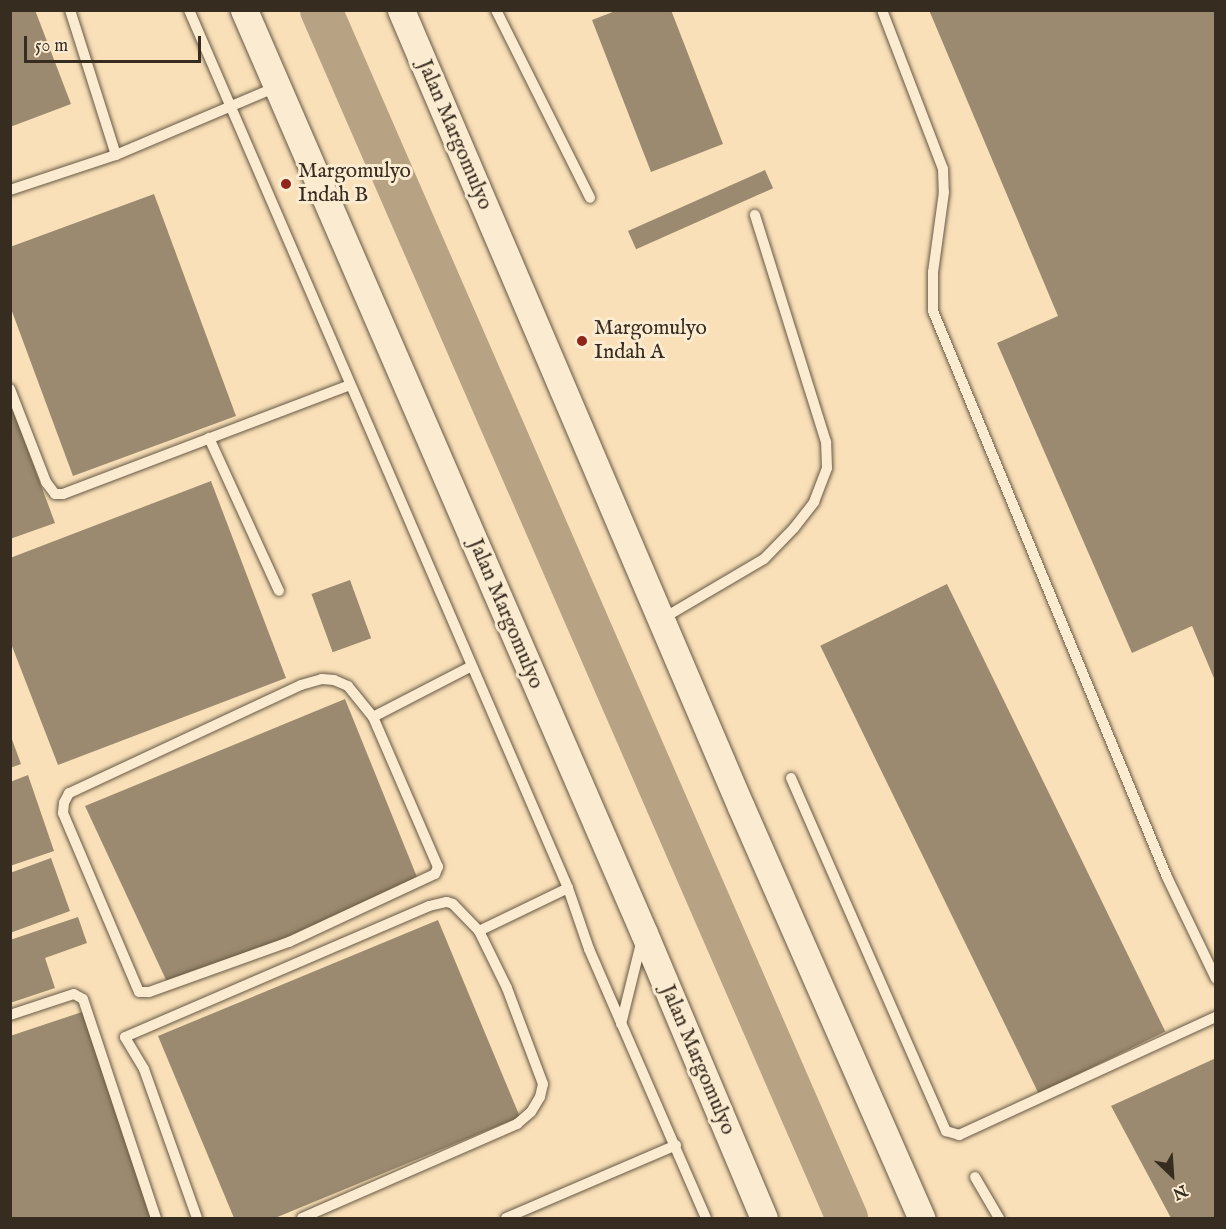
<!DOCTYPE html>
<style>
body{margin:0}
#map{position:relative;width:1226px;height:1229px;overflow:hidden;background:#f9e0b8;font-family:"IM FELL English",serif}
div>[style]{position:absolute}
.river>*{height:42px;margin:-21px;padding:0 21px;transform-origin:21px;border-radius:21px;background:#b7a384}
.building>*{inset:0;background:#9b8a6f;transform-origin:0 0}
.roads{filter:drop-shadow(0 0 2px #675945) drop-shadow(0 0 2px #675945)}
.service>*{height:10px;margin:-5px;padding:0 5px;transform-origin:5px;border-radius:5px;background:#fbebd1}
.secondary>*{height:27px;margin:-13.5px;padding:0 13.5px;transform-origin:13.5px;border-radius:13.5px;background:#fbebd1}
.dots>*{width:16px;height:16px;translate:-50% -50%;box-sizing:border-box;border:3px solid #fbebd1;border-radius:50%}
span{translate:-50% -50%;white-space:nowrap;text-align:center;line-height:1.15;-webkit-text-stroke:6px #fbebd1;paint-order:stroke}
.street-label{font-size:21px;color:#362c1f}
.poi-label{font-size:21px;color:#362c1f}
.left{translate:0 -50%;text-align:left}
.frame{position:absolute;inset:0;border:12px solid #362c1f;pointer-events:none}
.north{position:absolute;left:1142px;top:1145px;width:60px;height:60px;-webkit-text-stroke:4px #fbebd1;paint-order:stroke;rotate:155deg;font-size:16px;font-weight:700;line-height:24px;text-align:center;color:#362c1f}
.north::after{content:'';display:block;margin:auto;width:21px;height:27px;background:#362c1f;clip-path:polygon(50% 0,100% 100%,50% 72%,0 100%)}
.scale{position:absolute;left:24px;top:36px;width:177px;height:27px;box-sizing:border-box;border:3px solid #362c1f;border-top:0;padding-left:8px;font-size:18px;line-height:21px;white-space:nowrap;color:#362c1f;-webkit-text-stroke:4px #fbebd1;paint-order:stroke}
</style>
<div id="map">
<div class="river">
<div style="left:321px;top:10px;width:1318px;rotate:66.47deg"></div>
</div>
<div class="building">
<div style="clip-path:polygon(10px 10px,35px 10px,71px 104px,10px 127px)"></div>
<div style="clip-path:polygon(618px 10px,671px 10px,723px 144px,651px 172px,592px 20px)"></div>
<div style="clip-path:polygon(929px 10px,1216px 10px,1216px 683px,1192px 626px,1132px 653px,997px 343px,1058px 316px)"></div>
<div style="left:765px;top:170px;width:20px;height:150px;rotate:66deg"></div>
<div style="clip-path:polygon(154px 194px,236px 416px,73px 476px,10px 306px,10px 247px)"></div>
<div style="clip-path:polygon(10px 402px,55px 523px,10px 539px)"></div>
<div style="clip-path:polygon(211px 481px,286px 678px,58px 765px,10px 641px,10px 558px)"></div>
<div style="left:350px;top:580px;width:62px;height:41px;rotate:70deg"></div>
<div style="left:947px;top:584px;width:498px;height:141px;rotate:64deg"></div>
<div style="clip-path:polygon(345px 699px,419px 882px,255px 952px,167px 982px,85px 806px)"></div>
<div style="clip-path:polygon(10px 734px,21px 764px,10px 768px)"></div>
<div style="clip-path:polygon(28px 775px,54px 851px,10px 866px,10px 782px)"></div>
<div style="clip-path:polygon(51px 858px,70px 911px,10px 933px,10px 873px)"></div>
<div style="clip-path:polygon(78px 917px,87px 943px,45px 958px,55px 988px,10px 1003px,10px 940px)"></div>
<div style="clip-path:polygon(438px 920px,520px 1117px,275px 1218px,234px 1218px,158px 1036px)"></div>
<div style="clip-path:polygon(85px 1011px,153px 1218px,10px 1218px,10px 1036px)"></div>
<div style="clip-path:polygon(1216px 1058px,1216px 1218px,1171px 1218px,1111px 1106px)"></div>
</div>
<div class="roads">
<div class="service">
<div style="left:70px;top:10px;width:152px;rotate:72.4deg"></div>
<div style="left:189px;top:10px;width:956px;rotate:66.65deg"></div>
<div style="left:568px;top:888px;width:65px;rotate:71deg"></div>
<div style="left:589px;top:949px;width:293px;rotate:66.5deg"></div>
<div style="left:496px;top:10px;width:210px;rotate:63.4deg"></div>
<div style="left:882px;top:10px;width:170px;rotate:69deg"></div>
<div style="left:943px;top:169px;width:23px;rotate:88deg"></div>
<div style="left:944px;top:192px;width:81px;rotate:97.8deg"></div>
<div style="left:933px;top:272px;width:39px;rotate:90deg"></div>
<div style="left:933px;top:311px;width:612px;rotate:67.54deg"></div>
<div style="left:1167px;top:877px;width:113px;rotate:64.3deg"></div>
<div style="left:10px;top:190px;width:112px;rotate:-18.3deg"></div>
<div style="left:116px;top:155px;width:174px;rotate:-23deg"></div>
<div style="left:10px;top:389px;width:100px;rotate:68.8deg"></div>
<div style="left:46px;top:482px;width:15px;rotate:53deg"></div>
<div style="left:55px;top:494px;width:8px"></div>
<div style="left:63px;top:494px;width:307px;rotate:-20.8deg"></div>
<div style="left:209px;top:438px;width:168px;rotate:65.4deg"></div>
<div style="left:662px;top:619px;width:118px;rotate:-30.5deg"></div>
<div style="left:764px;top:559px;width:43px;rotate:-45.9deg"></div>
<div style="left:794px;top:528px;width:33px;rotate:-52deg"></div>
<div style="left:814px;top:502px;width:36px;rotate:-69deg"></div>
<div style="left:827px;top:468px;width:26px;rotate:-92deg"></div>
<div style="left:826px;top:442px;width:238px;rotate:-107.4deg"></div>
<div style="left:373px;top:717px;width:40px;rotate:-129deg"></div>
<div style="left:348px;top:686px;width:15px;rotate:-157deg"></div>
<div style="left:334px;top:680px;width:12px;rotate:-175deg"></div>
<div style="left:322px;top:679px;width:22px;rotate:164deg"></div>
<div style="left:301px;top:685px;width:256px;rotate:155deg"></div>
<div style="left:69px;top:793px;width:11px;rotate:117deg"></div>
<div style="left:64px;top:803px;width:10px;rotate:96deg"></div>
<div style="left:63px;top:813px;width:194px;rotate:67deg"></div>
<div style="left:139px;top:992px;width:10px"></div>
<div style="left:149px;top:992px;width:149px;rotate:-19.7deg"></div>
<div style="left:289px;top:942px;width:161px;rotate:-25deg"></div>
<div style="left:435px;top:874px;width:8px;rotate:-67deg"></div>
<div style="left:438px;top:867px;width:163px;rotate:-113.4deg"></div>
<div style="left:373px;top:717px;width:109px;rotate:-27.3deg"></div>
<div style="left:791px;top:778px;width:386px;rotate:66.3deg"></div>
<div style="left:946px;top:1131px;width:14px;rotate:17deg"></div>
<div style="left:959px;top:1135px;width:283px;rotate:-24.7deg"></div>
<div style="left:10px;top:1015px;width:67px;rotate:-18.2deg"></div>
<div style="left:74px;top:994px;width:10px;rotate:29deg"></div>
<div style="left:83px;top:999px;width:231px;rotate:71.6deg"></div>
<div style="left:621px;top:1024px;width:83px;rotate:-76.1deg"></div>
<div style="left:975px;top:1177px;width:48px;rotate:59.7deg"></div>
<div style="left:197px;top:1218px;width:158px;rotate:-109.6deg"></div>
<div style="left:144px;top:1069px;width:37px;rotate:-121deg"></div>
<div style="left:125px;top:1037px;width:331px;rotate:-23.3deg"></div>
<div style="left:429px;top:906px;width:18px;rotate:-13deg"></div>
<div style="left:447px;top:902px;width:6px;rotate:18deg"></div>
<div style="left:453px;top:904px;width:37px;rotate:46deg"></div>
<div style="left:302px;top:1218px;width:235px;rotate:-23.6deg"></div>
<div style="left:517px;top:1124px;width:18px;rotate:-41deg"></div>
<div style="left:531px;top:1112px;width:17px;rotate:-59deg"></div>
<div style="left:540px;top:1097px;width:13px;rotate:-77deg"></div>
<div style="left:543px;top:1084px;width:103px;rotate:-110.6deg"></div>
<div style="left:507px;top:988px;width:64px;rotate:-116.2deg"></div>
<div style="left:479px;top:931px;width:99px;rotate:-25.8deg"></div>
<div style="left:506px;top:1218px;width:185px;rotate:-23.2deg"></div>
</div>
<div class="secondary">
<div style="left:244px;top:10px;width:1006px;rotate:66.57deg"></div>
<div style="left:644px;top:933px;width:309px;rotate:67.2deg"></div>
<div style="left:401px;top:10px;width:866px;rotate:66.9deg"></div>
<div style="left:741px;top:807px;width:449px;rotate:66.3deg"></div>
</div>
</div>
<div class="dots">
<div style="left:286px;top:184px;background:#8f2418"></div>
<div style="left:582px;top:341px;background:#8f2418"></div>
</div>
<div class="street-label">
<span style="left:454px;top:135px;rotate:67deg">Jalan Margomulyo</span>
<span style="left:505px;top:614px;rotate:67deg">Jalan Margomulyo</span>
<span style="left:697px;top:1060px;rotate:67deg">Jalan Margomulyo</span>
</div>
<div class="poi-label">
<span class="left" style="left:298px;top:184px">Margomulyo<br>Indah B</span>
<span class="left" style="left:594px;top:341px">Margomulyo<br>Indah A</span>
</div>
<div class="frame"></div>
<div class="north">N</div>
<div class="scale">50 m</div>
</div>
